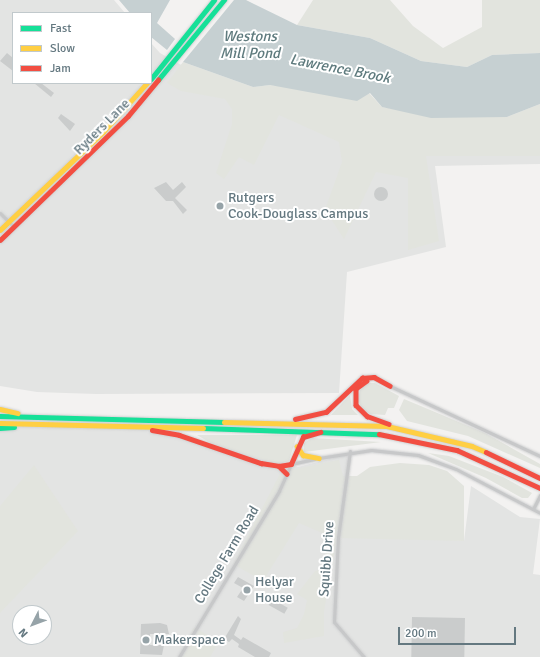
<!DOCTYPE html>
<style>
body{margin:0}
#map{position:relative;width:540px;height:657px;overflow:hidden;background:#f3f2f1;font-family:Signika,sans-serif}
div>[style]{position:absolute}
.built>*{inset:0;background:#e3e4e3}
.green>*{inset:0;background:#e2e4de}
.water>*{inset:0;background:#c6d0d2}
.building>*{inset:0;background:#cacccc;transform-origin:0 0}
.round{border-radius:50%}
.roads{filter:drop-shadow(0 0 1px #cfd0d1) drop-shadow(0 0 1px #cfd0d1)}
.street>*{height:3px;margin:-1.5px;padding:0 1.5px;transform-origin:1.5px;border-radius:1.5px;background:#c7c8c9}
.fast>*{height:4.5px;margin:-2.25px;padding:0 2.25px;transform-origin:2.25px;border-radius:2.25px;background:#16e098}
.slow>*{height:4.5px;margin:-2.25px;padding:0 2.25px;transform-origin:2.25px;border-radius:2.25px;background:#ffcf43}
.jam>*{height:4.5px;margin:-2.25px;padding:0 2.25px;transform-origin:2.25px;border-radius:2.25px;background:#f24e42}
.dots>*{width:11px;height:11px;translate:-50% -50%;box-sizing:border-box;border:2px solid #fff;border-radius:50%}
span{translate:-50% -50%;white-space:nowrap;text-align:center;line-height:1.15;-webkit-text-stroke:4px #fff;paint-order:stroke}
.street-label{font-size:14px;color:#647880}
.poi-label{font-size:14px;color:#647880}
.left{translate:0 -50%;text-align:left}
.water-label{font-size:15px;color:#5f7b7e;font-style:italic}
.legend{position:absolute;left:12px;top:12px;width:140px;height:72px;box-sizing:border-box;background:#fff;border:1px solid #c1c9cc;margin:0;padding:5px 7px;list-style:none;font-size:12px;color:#647880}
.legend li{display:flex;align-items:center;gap:8px;height:20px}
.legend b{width:20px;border:1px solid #c1c9cc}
.north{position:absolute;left:12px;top:605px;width:40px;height:40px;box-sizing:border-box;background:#fff;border:1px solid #c1c9cc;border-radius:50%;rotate:228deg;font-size:11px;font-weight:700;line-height:16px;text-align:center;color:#647880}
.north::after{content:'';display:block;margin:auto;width:14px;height:18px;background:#96a3a8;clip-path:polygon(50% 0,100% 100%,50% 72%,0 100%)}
.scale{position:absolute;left:398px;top:627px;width:118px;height:18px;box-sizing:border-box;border:2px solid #647880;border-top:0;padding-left:5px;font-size:12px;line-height:14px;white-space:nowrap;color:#647880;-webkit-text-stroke:3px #fff;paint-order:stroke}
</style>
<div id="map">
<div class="built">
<div style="clip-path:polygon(0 0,114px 0,125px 13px,13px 13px,13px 83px,151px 83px,151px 43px,160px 53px,185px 67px,250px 92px,379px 111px,406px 118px,507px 124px,540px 111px,540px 164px,435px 166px,446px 247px,347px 272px,339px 393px,96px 394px,37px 392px,0 386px)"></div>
<div style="clip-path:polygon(evenodd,0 423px,127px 426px,164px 432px,298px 467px,349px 454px,339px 530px,464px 541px,471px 486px,520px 517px,540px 519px,533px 574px,540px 575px,540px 657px,0 657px,0 423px,20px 613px,44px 613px,44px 637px,20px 637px,20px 613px)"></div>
</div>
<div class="green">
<div style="clip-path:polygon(313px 0,390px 0,413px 26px,443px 48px,482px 27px,482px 0,540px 0,540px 53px,492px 55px,467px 67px,421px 61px,370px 38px,297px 25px)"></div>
<div style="clip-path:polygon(183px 62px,253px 87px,270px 85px,369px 93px,382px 107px,402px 110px,507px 117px,540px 104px,540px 156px,426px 156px,439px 241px,408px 250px,408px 178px,376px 172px,344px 239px,325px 210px,342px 162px,339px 142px,279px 115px,254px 165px,239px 157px,224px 179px,216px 173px,232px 124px,232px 109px,225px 99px,181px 91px,167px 83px)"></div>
<div style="clip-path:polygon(366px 383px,375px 383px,399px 396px,394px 408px,388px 408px,385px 415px,370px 414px,362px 409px,358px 400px,360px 390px)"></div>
<div style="clip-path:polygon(350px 395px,352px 409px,358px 415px,331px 415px)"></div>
<div style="clip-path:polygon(404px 399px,485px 433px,540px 464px,540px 468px,468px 436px,407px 421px,399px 410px)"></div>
<div style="clip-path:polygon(197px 435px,297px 435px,289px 461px,279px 464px,214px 445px)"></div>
<div style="clip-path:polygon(312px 438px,381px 442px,304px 452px,304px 443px)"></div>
<div style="clip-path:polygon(428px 453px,449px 456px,503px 477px,532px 493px,528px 498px,522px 498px,486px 478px)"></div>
<div style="clip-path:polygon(339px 460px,343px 476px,357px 476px,370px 467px,400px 463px,429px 465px,447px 471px,464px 486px,464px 541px,337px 538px,324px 611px,324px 636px,284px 643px,283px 632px,297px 628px,304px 614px,307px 600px,297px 594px,315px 571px,325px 568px,327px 535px,299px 523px,263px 581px,233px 564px,281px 472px)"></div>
<div style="clip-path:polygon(34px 465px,78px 531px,0 613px,0 506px)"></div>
<div style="clip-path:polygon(194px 627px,219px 642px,210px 657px,178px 657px)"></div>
</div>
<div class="water">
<div style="clip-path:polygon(119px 0,170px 0,157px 23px,175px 39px,167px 50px,151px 37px,151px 13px,130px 13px)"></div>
<div style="clip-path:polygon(234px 0,246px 0,297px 25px,370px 38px,421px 61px,467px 67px,492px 55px,540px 53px,540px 104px,507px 117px,431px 118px,382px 107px,370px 93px,357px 101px,270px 85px,253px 87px,183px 62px)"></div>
</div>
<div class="building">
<div style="clip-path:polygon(7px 53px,13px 58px,13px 71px,0 61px)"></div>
<div style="clip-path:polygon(34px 83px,41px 83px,54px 93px,51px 97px)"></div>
<div style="clip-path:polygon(61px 114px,75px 124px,70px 131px,58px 118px)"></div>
<div style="clip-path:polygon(166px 182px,173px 190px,182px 182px,186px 187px,175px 198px,187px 210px,183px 214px,173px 201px,166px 201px,154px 188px)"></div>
<div class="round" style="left:374px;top:187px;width:14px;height:14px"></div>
<div style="clip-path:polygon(238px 577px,254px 586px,244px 601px,237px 597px,243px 588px,234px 583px)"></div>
<div style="left:272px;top:599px;width:18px;height:7px;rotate:29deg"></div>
<div style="clip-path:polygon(238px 616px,241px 619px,234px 635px,241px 640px,243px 637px,271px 653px,269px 657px,255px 657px,238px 647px,239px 644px,232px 639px,229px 642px,224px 639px)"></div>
<div style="left:412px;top:617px;width:53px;height:40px;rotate:1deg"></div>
<div style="clip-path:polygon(160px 623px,167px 625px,169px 634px,150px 634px,150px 645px,164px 645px,162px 655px,140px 654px,141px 624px)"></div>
</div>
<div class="roads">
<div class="street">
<div style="left:0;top:213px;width:20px;rotate:45deg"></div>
<div style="left:390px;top:386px;width:166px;rotate:25deg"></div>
<div style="left:350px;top:451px;width:87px;rotate:97.9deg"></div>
<div style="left:338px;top:537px;width:85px;rotate:92.7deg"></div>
<div style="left:334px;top:622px;width:46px;rotate:49.4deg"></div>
<div style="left:319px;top:458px;width:53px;rotate:-8.7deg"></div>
<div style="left:371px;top:450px;width:47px;rotate:6.1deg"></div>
<div style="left:418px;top:455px;width:40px;rotate:20.2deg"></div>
<div style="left:456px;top:469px;width:95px;rotate:27.6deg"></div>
<div style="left:533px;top:509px;width:16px;rotate:-63deg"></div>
<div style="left:179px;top:657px;width:194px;rotate:-58.9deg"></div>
<div style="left:279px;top:491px;width:30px;rotate:-66deg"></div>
<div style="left:291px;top:464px;width:24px;rotate:-12deg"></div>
</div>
<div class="fast">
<div style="left:151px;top:79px;width:101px;rotate:-51.4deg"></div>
<div style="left:158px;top:80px;width:104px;rotate:-50.5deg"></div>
<div style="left:0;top:416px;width:224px;rotate:1.5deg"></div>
<div style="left:0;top:428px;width:14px;rotate:-4deg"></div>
<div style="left:203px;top:428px;width:176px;rotate:2deg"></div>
</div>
<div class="slow">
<div style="left:0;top:230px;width:142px;rotate:-43.6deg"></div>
<div style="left:103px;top:132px;width:66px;rotate:-48.1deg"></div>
<div style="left:0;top:409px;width:18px;rotate:13deg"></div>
<div style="left:224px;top:422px;width:163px;rotate:1.4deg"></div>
<div style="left:387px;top:426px;width:87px;rotate:13.2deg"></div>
<div style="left:472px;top:446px;width:15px;rotate:23deg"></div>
<div style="left:0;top:423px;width:203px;rotate:1.4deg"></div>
<div style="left:297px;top:446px;width:11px;rotate:56deg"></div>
<div style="left:303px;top:455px;width:16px;rotate:11deg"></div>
</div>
<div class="jam">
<div style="left:0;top:240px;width:178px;rotate:-44.1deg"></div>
<div style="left:128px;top:116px;width:47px;rotate:-50.2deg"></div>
<div style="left:367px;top:381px;width:14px;rotate:144deg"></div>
<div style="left:356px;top:389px;width:16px;rotate:90deg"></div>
<div style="left:356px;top:405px;width:16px;rotate:45deg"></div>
<div style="left:367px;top:416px;width:23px;rotate:20deg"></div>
<div style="left:295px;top:419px;width:32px;rotate:-13deg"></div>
<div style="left:326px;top:412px;width:50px;rotate:-43.4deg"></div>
<div style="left:362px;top:378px;width:12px;rotate:-5deg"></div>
<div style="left:374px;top:377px;width:18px;rotate:29deg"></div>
<div style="left:152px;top:430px;width:27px;rotate:10deg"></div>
<div style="left:179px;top:435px;width:87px;rotate:18.9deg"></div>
<div style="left:261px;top:463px;width:18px;rotate:9deg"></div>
<div style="left:279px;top:466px;width:12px;rotate:-9deg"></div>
<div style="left:291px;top:464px;width:30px;rotate:-66deg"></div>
<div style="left:303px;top:437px;width:18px;rotate:-16deg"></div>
<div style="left:379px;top:434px;width:80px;rotate:11.6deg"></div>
<div style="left:457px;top:450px;width:91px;rotate:24.6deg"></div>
<div style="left:486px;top:452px;width:60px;rotate:25.7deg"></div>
<div style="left:279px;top:466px;width:11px;rotate:45deg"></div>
</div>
</div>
<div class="dots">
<div style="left:220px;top:206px;background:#96a3a8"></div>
<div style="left:247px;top:590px;background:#96a3a8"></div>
<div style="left:146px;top:640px;background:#96a3a8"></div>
</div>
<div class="street-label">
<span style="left:102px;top:127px;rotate:-45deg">Ryders Lane</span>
<span style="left:227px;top:555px;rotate:-59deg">College Farm Road</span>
<span style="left:327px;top:559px;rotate:-86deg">Squibb Drive</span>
</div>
<div class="poi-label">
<span class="left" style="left:228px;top:206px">Rutgers<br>Cook-Douglass Campus</span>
<span class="left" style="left:255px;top:590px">Helyar<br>House</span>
<span class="left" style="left:154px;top:640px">Makerspace</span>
</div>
<div class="water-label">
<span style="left:250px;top:45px">Westons<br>Mill Pond</span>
<span style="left:340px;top:69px;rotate:11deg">Lawrence Brook</span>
</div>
<ul class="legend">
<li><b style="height:5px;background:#16e098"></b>Fast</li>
<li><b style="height:5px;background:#ffcf43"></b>Slow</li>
<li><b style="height:5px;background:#f24e42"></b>Jam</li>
</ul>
<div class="north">N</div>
<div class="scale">200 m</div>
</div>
